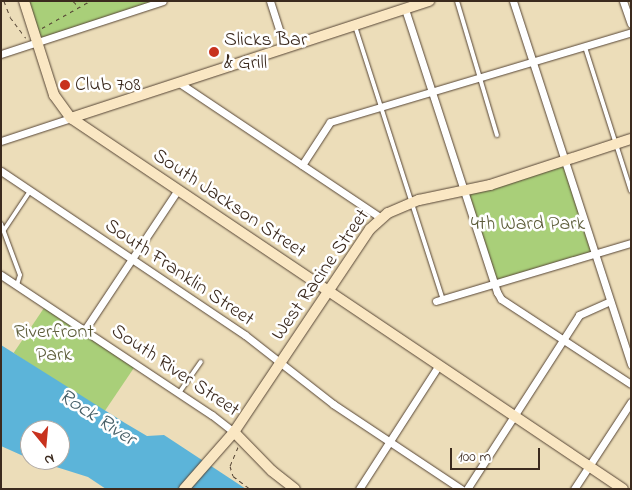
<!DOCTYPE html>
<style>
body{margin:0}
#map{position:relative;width:632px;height:490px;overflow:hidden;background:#ecddb9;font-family:"Indie Flower",sans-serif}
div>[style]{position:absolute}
.green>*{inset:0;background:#a9cf79;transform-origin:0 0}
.water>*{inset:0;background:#5cb4d9}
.path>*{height:1px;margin-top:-0.5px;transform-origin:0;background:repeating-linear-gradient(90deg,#564535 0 4px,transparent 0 8px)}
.roads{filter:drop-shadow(0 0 1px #564535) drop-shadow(0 0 1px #564535)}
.lane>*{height:4px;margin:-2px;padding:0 2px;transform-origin:2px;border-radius:2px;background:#fff}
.street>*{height:7px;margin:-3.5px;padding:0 3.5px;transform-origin:3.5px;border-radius:3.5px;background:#fff}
.secondary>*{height:10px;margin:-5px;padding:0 5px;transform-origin:5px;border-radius:5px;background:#fae7c3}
.dots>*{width:14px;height:14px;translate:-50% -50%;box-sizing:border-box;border:2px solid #fff;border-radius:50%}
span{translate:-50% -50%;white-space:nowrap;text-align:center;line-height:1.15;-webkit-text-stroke:5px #fff;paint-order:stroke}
.poi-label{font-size:20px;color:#3b2a1e}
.left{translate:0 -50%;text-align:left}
.street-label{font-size:20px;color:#3b2a1e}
.park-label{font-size:20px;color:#5c5c39}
.water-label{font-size:21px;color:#486169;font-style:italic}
.frame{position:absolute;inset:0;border:2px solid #3b2a1e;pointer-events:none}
.north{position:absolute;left:20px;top:420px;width:50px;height:50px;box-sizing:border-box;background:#fff;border:1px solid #b1aaa5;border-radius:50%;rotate:163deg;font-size:14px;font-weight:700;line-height:20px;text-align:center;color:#3b2a1e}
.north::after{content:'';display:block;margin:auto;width:18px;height:22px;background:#c8321e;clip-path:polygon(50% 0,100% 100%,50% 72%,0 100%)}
.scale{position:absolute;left:450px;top:448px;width:90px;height:22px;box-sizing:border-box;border:2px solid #3b2a1e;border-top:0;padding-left:6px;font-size:15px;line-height:18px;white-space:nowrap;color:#3b2a1e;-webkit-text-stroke:4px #fff;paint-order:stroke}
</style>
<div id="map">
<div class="green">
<div style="clip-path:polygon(24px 1px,163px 1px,37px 43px)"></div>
<div style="left:565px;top:161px;width:98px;height:106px;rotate:72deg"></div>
<div style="left:46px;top:305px;width:108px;height:58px;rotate:34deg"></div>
</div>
<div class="water">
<div style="clip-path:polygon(1px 345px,125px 423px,147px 436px,164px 435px,246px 489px,106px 489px,88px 477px,34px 460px,60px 460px,60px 430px,30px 430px,30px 459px,1px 446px)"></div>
</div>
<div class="path">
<div style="left:4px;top:1px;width:17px;rotate:69deg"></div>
<div style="left:10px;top:17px;width:26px;rotate:53deg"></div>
<div style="left:73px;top:1px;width:7px;rotate:45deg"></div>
<div style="left:42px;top:28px;width:55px;rotate:-29.4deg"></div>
<div style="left:238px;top:447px;width:21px;rotate:113deg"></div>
<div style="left:230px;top:466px;width:10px;rotate:73deg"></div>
<div style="left:233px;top:476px;width:21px;rotate:37deg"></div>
</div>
<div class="roads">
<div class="lane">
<div style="left:457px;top:1px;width:140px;rotate:73.4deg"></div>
<div style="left:355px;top:26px;width:288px;rotate:72.2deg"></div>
<div style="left:585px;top:47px;width:151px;rotate:72.3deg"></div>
<div style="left:1px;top:224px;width:54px;rotate:69.6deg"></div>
<div style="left:20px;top:275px;width:10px;rotate:107deg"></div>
<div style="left:4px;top:230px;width:47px;rotate:-56.3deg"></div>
<div style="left:179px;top:393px;width:38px;rotate:-55deg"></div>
</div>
<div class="street">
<div style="left:270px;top:1px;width:49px;rotate:72.3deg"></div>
<div style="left:513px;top:1px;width:382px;rotate:72deg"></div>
<div style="left:623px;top:1px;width:24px;rotate:71deg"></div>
<div style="left:405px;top:9px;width:298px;rotate:72deg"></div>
<div style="left:497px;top:292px;width:8px;rotate:60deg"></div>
<div style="left:501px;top:299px;width:155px;rotate:33.2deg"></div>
<div style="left:1px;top:54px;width:170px;rotate:-18.1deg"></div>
<div style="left:178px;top:82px;width:244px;rotate:33.8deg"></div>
<div style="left:1px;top:141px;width:74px;rotate:-18.2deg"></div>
<div style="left:302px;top:165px;width:51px;rotate:-56.9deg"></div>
<div style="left:330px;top:122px;width:314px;rotate:-16.6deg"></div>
<div style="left:1px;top:171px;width:294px;rotate:33.9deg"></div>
<div style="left:245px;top:335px;width:112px;rotate:38.1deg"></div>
<div style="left:333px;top:404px;width:154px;rotate:33.6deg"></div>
<div style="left:1px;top:275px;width:253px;rotate:33.6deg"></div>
<div style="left:212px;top:415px;width:28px;rotate:38deg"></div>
<div style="left:436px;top:301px;width:203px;rotate:-16.6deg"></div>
<div style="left:84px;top:331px;width:168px;rotate:-56.4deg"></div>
<div style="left:359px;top:489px;width:148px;rotate:-57.2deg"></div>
<div style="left:467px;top:489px;width:207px;rotate:-57.2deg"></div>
<div style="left:579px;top:315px;width:34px;rotate:-24deg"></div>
<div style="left:574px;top:489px;width:104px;rotate:-56.8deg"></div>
</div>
<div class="secondary">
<div style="left:24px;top:1px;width:99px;rotate:72.3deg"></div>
<div style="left:54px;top:95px;width:29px;rotate:54deg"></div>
<div style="left:71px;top:118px;width:665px;rotate:33.91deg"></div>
<div style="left:71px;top:118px;width:377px;rotate:-18.1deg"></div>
<div style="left:234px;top:432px;width:54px;rotate:45.7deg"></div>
<div style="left:272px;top:471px;width:29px;rotate:38deg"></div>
<div style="left:184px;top:489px;width:76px;rotate:-48.7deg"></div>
<div style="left:234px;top:432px;width:244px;rotate:-56.2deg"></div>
<div style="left:370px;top:229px;width:24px;rotate:-42deg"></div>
<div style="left:388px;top:213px;width:34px;rotate:-23deg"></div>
<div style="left:419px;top:200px;width:73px;rotate:-11.9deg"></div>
<div style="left:490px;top:185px;width:148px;rotate:-18.1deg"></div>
</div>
</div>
<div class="dots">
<div style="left:214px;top:52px;background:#c8321e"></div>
<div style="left:65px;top:85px;background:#c8321e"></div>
</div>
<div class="poi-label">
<span class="left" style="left:224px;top:52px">Slicks Bar<br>&amp; Grill</span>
<span class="left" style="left:75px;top:85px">Club 708</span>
</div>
<div class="street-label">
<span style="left:229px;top:204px;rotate:34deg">South Jackson Street</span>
<span style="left:179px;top:273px;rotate:34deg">South Franklin Street</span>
<span style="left:321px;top:275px;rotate:-55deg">West Racine Street</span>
<span style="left:175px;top:371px;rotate:34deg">South River Street</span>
</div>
<div class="park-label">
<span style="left:528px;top:224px">4th Ward Park</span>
<span style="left:54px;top:344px">Riverfront<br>Park</span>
</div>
<div class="water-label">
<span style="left:97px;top:418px;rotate:33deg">Rock River</span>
</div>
<div class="frame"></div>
<div class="north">N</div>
<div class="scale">100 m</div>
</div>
